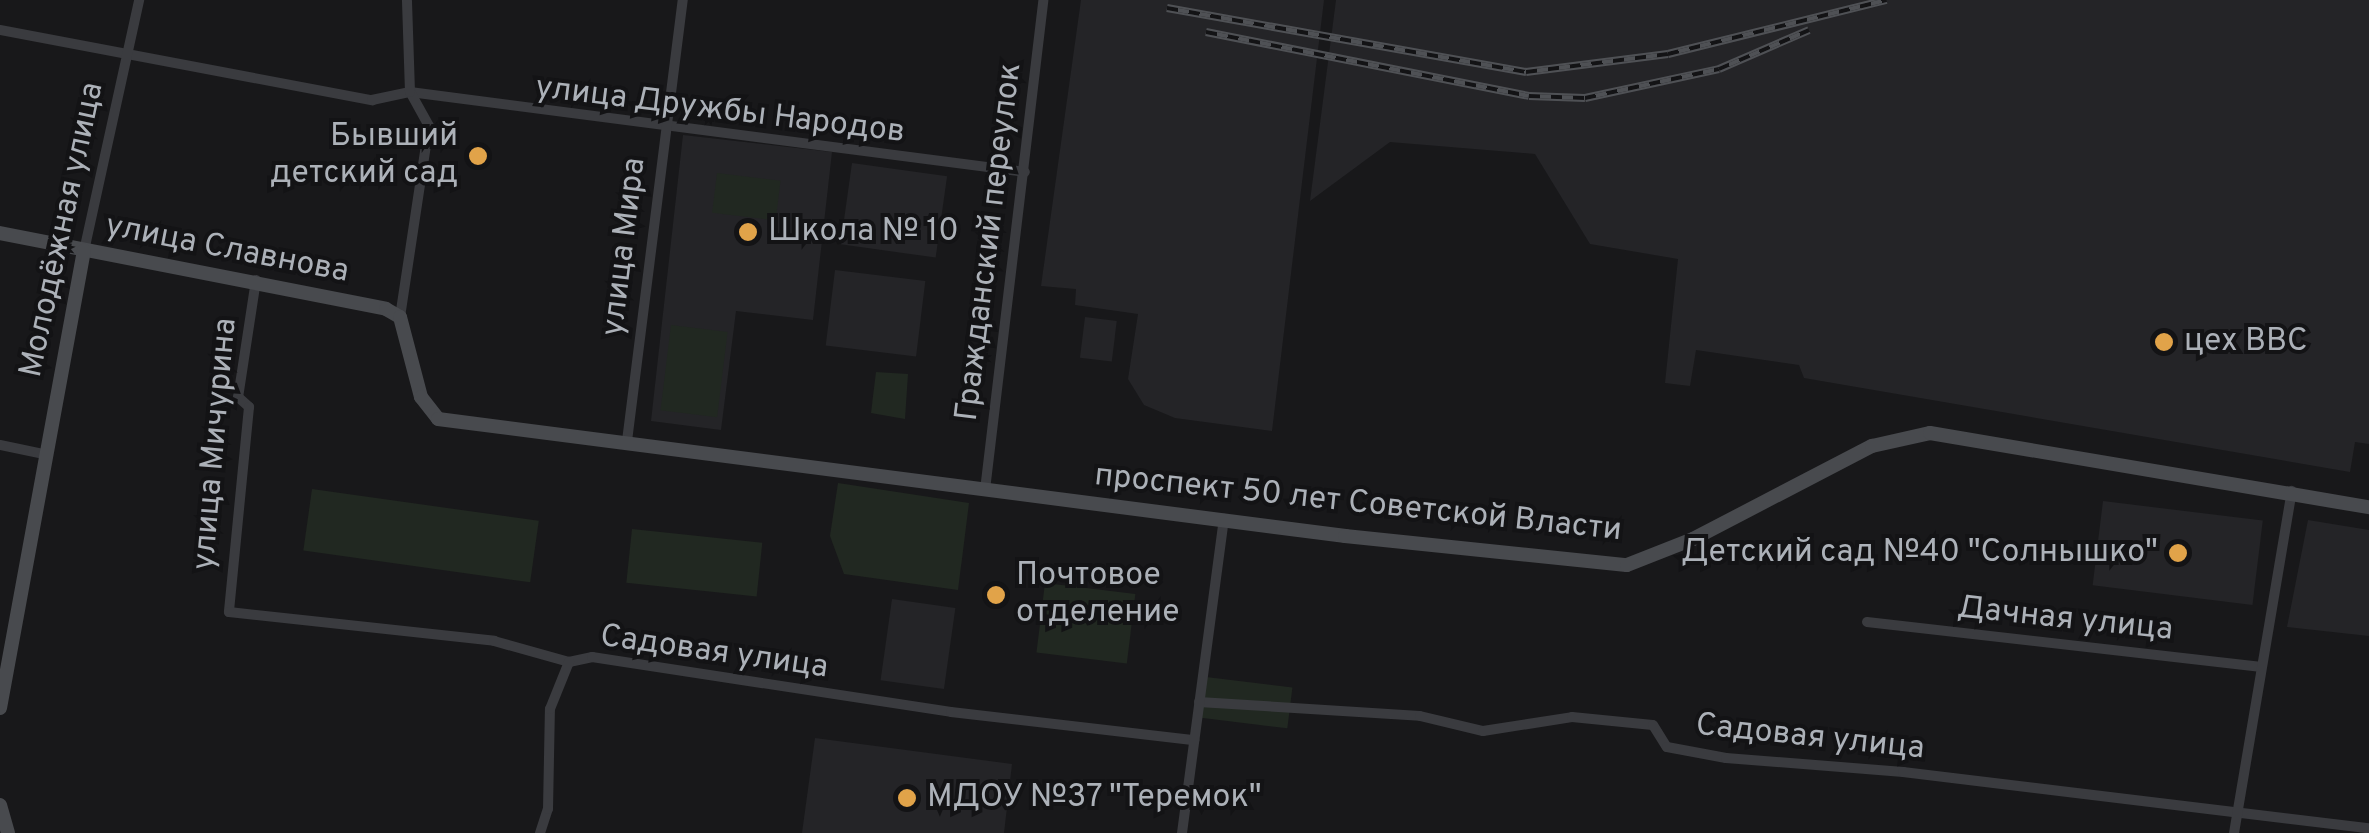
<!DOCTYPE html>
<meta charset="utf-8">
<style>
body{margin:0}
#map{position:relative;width:2369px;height:833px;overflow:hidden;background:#18181a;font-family:Overpass,sans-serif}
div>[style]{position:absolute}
.built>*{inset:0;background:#242427;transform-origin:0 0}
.green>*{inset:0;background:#212821;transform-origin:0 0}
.minor>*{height:10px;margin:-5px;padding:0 5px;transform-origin:5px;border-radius:5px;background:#3a3b3f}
.secondary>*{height:14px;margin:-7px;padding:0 7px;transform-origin:7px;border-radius:7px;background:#484a4e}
.rail>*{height:8px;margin-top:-4px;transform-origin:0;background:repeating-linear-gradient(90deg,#131315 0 11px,#4f5155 0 22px);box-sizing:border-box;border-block:2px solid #4f5155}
.dots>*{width:28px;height:28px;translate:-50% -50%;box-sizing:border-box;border:5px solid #131315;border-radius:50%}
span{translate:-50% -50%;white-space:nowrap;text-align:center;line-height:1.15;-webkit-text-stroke:8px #131315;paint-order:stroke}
.street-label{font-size:32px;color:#acb1b8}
.poi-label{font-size:32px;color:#acb1b8}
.right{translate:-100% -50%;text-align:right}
.left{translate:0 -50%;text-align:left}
</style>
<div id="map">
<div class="built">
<div style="clip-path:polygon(1081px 0,1324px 0,1272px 431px,1175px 418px,1144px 405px,1128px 379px,1138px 314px,1075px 305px,1076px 289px,1041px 286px)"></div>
<div style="clip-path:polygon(1336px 0,2369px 0,2369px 444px,2355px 442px,2350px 472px,1804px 378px,1799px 365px,1696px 350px,1690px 386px,1665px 383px,1678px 259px,1590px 244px,1535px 154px,1390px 142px,1310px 201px)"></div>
<div style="clip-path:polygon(683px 135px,832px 152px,813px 320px,736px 311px,721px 430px,651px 421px)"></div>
<div style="left:852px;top:163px;width:96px;height:82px;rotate:8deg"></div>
<div style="left:835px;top:270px;width:91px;height:76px;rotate:7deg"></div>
<div style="left:1085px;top:317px;width:32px;height:41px;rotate:7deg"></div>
<div style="left:2103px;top:501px;width:161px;height:85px;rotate:7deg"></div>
<div style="clip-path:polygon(2308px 520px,2369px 530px,2369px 636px,2287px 627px)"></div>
<div style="left:892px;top:599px;width:64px;height:82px;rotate:8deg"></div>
<div style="clip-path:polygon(815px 738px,1012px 764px,1004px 833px,802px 833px)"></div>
</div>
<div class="green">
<div style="left:717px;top:173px;width:64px;height:40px;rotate:7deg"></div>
<div style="left:671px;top:325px;width:57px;height:86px;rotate:7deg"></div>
<div style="clip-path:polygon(876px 372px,908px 374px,905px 419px,871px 413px)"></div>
<div style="clip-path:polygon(838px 483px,969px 503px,958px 590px,844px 574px,830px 536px)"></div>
<div style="left:312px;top:489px;width:229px;height:62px;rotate:8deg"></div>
<div style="left:632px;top:529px;width:131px;height:54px;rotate:6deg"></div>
<div style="left:1045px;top:583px;width:91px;height:70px;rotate:7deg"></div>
<div style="left:1206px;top:677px;width:87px;height:41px;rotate:7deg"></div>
</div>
<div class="minor">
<div style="left:0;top:30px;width:379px;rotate:10.7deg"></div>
<div style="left:372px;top:100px;width:39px;rotate:-12deg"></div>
<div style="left:410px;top:92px;width:620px;rotate:7.41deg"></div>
<div style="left:84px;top:251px;width:257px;rotate:-77.6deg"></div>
<div style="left:256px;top:280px;width:118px;rotate:98.7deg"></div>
<div style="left:238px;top:397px;width:15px;rotate:42deg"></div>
<div style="left:249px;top:407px;width:206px;rotate:95.6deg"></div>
<div style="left:229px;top:612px;width:267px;rotate:6.2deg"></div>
<div style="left:494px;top:641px;width:78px;rotate:15.6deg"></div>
<div style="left:569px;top:662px;width:24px;rotate:-12deg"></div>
<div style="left:592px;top:657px;width:363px;rotate:8.7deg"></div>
<div style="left:951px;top:712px;width:245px;rotate:6.6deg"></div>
<div style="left:400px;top:317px;width:193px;rotate:-81.4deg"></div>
<div style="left:429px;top:126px;width:39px;rotate:-119deg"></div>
<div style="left:410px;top:92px;width:92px;rotate:-91.9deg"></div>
<div style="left:627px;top:441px;width:445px;rotate:-82.8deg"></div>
<div style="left:0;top:445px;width:45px;rotate:11.6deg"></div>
<div style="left:985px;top:490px;width:493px;rotate:-83.2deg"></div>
<div style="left:1867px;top:622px;width:395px;rotate:6.5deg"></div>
<div style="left:1199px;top:702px;width:221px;rotate:3.6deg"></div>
<div style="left:1420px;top:716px;width:65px;rotate:13.4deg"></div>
<div style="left:1483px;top:731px;width:90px;rotate:-8.9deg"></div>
<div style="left:1572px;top:717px;width:81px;rotate:5.6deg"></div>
<div style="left:1653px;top:725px;width:26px;rotate:58deg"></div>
<div style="left:1667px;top:747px;width:60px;rotate:10.6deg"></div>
<div style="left:1726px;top:758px;width:178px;rotate:4.5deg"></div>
<div style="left:1903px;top:772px;width:469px;rotate:6.9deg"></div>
<div style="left:540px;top:833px;width:25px;rotate:-72deg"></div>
<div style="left:548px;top:809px;width:100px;rotate:-88.9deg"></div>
<div style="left:550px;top:709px;width:51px;rotate:-68deg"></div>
<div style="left:1182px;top:833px;width:317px;rotate:-82.4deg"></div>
<div style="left:2234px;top:833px;width:347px;rotate:-80.4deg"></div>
</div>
<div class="secondary">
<div style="left:0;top:233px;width:393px;rotate:11.1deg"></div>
<div style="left:386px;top:309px;width:16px;rotate:30deg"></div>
<div style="left:400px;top:317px;width:83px;rotate:75.3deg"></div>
<div style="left:421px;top:397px;width:28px;rotate:52deg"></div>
<div style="left:438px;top:419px;width:915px;rotate:7.35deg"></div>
<div style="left:1345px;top:536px;width:283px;rotate:5.9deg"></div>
<div style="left:1627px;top:565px;width:71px;rotate:-21.5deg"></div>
<div style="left:1693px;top:539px;width:202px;rotate:-27.5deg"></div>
<div style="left:1872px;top:446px;width:59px;rotate:-12.6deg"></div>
<div style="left:1930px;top:433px;width:445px;rotate:9.6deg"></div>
<div style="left:0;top:708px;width:465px;rotate:-79.6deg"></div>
<div style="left:0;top:805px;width:29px;rotate:74deg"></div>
</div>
<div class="rail">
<div style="left:1167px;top:8px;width:365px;rotate:10.1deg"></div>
<div style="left:1526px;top:72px;width:143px;rotate:-7.2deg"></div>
<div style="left:1668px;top:54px;width:225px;rotate:-13.9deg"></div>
<div style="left:1206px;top:32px;width:329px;rotate:11.2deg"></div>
<div style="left:1529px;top:96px;width:56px;rotate:2deg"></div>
<div style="left:1585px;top:98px;width:137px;rotate:-12.2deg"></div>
<div style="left:1719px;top:69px;width:98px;rotate:-23.4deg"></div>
</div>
<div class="dots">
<div style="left:478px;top:156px;background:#e1a349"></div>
<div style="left:748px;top:232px;background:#e1a349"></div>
<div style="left:2164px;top:342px;background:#e1a349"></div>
<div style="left:2178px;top:553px;background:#e1a349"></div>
<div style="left:996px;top:595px;background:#e1a349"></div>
<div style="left:907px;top:798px;background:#e1a349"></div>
</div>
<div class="street-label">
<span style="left:720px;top:111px;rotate:7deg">улица Дружбы Народов</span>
<span style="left:63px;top:230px;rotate:-78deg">Молодёжная улица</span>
<span style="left:990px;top:242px;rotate:-83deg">Гражданский переулок</span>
<span style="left:625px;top:247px;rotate:-83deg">улица Мира</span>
<span style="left:227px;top:250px;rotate:11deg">улица Славнова</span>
<span style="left:216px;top:444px;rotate:-85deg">улица Мичурина</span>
<span style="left:1358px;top:504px;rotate:6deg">проспект 50 лет Советской Власти</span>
<span style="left:2065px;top:620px;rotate:6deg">Дачная улица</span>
<span style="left:714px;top:653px;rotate:8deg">Садовая улица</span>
<span style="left:1810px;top:738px;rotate:6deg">Садовая улица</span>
</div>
<div class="poi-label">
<span class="right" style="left:458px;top:156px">Бывший<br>детский сад</span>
<span class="left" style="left:768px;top:232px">Школа № 10</span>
<span class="left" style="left:2184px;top:342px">цех ВВС</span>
<span class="right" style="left:2158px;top:553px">Детский сад №40 "Солнышко"</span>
<span class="left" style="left:1016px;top:595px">Почтовое<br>отделение</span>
<span class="left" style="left:927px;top:798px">МДОУ №37 "Теремок"</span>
</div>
</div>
